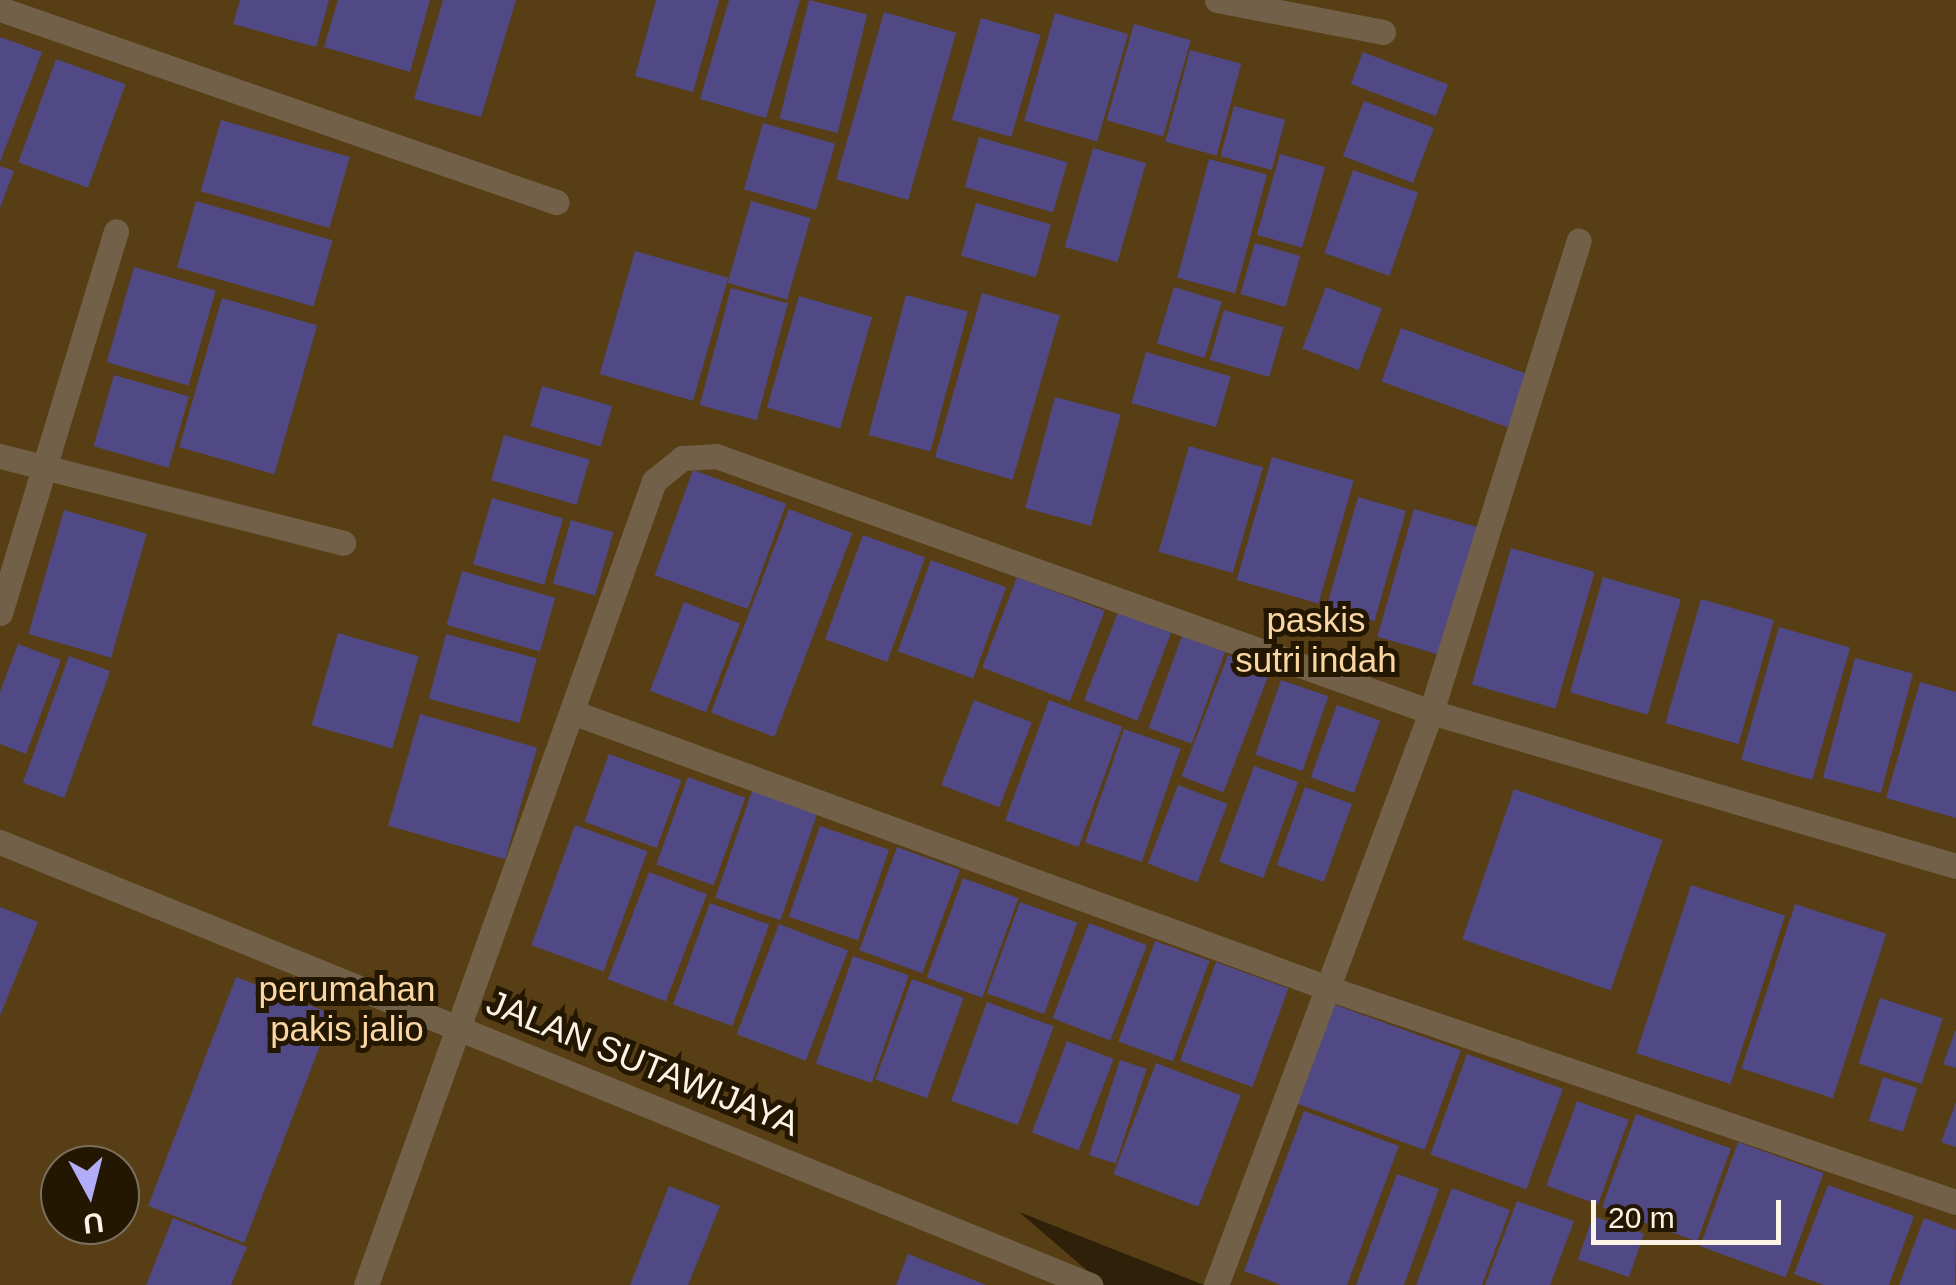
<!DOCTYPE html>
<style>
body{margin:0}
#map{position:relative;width:1956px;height:1285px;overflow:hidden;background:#2e2009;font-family:Helvetica,sans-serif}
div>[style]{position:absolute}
.green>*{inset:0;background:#573e15}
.building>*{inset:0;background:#504986;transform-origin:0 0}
.minor>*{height:25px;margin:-12.5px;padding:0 12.5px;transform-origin:12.5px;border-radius:12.5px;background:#726148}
span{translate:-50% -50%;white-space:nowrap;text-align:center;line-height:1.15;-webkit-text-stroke:10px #241702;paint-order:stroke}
.park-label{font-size:35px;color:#f9d6a3}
.street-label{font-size:35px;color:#fcf2e5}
.north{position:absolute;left:40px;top:1145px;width:100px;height:100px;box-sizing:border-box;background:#241702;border:2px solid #7a6f5d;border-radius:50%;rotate:173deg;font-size:28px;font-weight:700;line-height:40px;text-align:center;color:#fcf2e5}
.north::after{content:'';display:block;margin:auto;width:35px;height:45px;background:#b3adf9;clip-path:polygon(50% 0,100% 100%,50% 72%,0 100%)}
.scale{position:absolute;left:1591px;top:1200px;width:190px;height:45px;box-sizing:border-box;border:5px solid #fcf2e5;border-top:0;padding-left:12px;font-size:30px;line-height:35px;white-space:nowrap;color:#fcf2e5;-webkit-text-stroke:8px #241702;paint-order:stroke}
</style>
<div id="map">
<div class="green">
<div style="clip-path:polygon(evenodd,0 0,1956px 0,1956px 1285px,1204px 1285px,1019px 1212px,1104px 1285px,0 1285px,0 0,60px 1165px,120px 1165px,120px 1225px,60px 1225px,60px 1165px)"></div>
</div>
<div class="building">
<div style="clip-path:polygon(240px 0,329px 0,316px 47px,233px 24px)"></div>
<div style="clip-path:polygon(338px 0,430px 0,410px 72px,324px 47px)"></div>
<div style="clip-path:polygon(443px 0,516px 0,481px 117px,414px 99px)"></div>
<div style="clip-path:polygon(656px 0,719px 0,693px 92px,635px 76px)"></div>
<div style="clip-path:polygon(729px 0,800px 0,766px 118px,700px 99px)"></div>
<div style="left:809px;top:0;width:60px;height:122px;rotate:14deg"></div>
<div style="left:884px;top:12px;width:75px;height:174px;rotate:16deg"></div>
<div style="left:1055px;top:13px;width:76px;height:112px;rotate:16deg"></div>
<div style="left:981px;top:18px;width:62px;height:106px;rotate:16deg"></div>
<div style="left:1134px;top:24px;width:59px;height:100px;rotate:16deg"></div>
<div style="clip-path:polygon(0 37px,42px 52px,0 162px)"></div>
<div style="left:1190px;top:50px;width:53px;height:95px;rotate:15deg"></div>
<div style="left:1363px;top:52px;width:91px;height:34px;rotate:21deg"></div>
<div style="left:56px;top:59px;width:74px;height:110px;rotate:20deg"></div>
<div style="left:1364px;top:101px;width:75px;height:59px;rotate:21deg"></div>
<div style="left:1234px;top:106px;width:53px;height:52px;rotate:15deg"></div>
<div style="left:221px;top:120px;width:134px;height:74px;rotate:16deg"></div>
<div style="left:763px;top:123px;width:75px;height:69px;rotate:16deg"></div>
<div style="left:979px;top:137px;width:92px;height:52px;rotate:16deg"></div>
<div style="left:1093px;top:148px;width:55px;height:103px;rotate:16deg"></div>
<div style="left:1280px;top:154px;width:47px;height:84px;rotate:16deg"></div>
<div style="left:1209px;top:159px;width:60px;height:123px;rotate:15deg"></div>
<div style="clip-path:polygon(0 166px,14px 171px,0 208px)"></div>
<div style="left:1353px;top:170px;width:69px;height:88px;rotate:19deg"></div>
<div style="left:196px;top:201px;width:142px;height:69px;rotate:16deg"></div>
<div style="left:751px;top:201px;width:62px;height:85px;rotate:16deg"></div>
<div style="left:976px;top:203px;width:78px;height:55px;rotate:16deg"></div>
<div style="left:1255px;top:243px;width:47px;height:53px;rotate:16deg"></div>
<div style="left:635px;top:251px;width:97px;height:128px;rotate:16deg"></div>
<div style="left:134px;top:267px;width:85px;height:99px;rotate:16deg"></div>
<div style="left:1174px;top:287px;width:50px;height:59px;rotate:17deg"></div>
<div style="left:1326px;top:287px;width:60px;height:66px;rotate:21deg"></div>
<div style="left:731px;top:288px;width:59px;height:121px;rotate:15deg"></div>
<div style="left:982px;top:293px;width:81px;height:171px;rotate:16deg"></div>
<div style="left:906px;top:295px;width:64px;height:145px;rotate:15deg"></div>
<div style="left:799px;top:296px;width:76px;height:116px;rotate:16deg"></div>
<div style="left:222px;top:298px;width:99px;height:155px;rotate:16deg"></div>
<div style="left:1224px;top:310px;width:62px;height:52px;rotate:16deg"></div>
<div style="left:1401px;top:328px;width:139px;height:57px;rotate:20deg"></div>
<div style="left:1146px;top:352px;width:88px;height:53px;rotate:16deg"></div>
<div style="left:114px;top:375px;width:78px;height:74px;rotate:16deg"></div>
<div style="left:542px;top:386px;width:73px;height:42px;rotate:16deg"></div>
<div style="left:1055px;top:397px;width:68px;height:115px;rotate:15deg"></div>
<div style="left:504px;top:435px;width:89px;height:47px;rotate:16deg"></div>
<div style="left:1189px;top:446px;width:77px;height:110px;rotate:16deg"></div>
<div style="left:1272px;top:457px;width:85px;height:128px;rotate:16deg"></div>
<div style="left:693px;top:470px;width:99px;height:112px;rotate:20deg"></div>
<div style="left:1358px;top:497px;width:50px;height:115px;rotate:16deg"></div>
<div style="left:492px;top:498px;width:74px;height:69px;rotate:16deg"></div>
<div style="left:789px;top:509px;width:68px;height:218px;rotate:21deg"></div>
<div style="left:1414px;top:509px;width:71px;height:133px;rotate:16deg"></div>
<div style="left:64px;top:510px;width:86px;height:129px;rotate:16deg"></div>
<div style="left:571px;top:520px;width:44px;height:66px;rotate:16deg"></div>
<div style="left:863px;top:535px;width:66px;height:111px;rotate:20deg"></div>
<div style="left:1511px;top:548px;width:87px;height:142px;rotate:16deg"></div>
<div style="left:931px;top:560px;width:80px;height:97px;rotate:20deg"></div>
<div style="left:462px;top:571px;width:97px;height:56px;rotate:16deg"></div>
<div style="left:1017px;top:577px;width:94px;height:97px;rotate:21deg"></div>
<div style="left:1603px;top:577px;width:81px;height:120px;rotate:16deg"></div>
<div style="left:1701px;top:599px;width:76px;height:129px;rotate:16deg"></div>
<div style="left:684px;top:602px;width:60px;height:95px;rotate:21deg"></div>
<div style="left:1120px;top:607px;width:57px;height:100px;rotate:21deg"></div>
<div style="left:1779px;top:627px;width:74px;height:138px;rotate:16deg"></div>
<div style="left:338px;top:633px;width:84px;height:96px;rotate:16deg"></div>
<div style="left:446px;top:634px;width:94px;height:67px;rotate:15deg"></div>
<div style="left:1182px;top:636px;width:46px;height:98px;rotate:20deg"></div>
<div style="clip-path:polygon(18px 644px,61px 660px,26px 754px,0 744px,0 692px)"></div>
<div style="left:1228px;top:655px;width:45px;height:130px;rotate:21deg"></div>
<div style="left:69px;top:656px;width:44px;height:135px;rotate:20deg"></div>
<div style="left:1855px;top:658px;width:60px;height:124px;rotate:15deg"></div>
<div style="left:1281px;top:680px;width:50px;height:79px;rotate:19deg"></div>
<div style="clip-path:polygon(1920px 682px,1956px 692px,1956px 818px,1886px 798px)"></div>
<div style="left:974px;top:700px;width:62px;height:91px;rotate:21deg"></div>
<div style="left:1049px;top:700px;width:78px;height:128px;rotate:20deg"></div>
<div style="left:1337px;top:705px;width:46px;height:77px;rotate:20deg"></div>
<div style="left:420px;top:714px;width:122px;height:116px;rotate:16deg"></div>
<div style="left:1124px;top:729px;width:60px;height:120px;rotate:19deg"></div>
<div style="left:609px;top:754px;width:77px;height:72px;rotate:20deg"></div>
<div style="left:1254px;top:766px;width:47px;height:102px;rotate:20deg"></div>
<div style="left:688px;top:777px;width:61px;height:93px;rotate:20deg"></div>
<div style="left:1178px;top:785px;width:53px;height:84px;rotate:21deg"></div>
<div style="left:1305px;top:787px;width:50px;height:83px;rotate:20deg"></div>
<div style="left:1514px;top:789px;width:157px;height:159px;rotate:19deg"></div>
<div style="left:752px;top:791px;width:69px;height:113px;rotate:19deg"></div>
<div style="left:575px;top:825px;width:77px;height:128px;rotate:20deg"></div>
<div style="left:820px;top:826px;width:73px;height:96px;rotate:19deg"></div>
<div style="left:897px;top:847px;width:67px;height:110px;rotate:20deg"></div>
<div style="left:649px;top:872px;width:62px;height:115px;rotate:21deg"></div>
<div style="left:963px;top:878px;width:59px;height:106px;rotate:20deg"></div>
<div style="left:1691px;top:885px;width:99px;height:177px;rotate:18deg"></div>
<div style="left:1020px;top:902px;width:61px;height:97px;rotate:20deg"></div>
<div style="left:710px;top:903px;width:63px;height:108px;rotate:20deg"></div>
<div style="left:1795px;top:904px;width:96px;height:173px;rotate:18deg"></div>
<div style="clip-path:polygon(0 907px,38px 922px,0 1016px)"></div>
<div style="left:1089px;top:923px;width:62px;height:102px;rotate:21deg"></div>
<div style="left:779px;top:924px;width:74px;height:118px;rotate:21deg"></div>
<div style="left:1155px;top:941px;width:58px;height:107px;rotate:20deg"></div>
<div style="left:853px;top:956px;width:59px;height:114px;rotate:19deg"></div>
<div style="left:1216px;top:962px;width:77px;height:105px;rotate:20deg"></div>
<div style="left:236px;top:977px;width:103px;height:245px;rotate:21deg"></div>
<div style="left:912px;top:979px;width:55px;height:107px;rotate:20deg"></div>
<div style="left:1880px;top:998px;width:66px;height:69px;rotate:18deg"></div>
<div style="left:987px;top:1002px;width:71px;height:105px;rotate:20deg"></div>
<div style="left:1333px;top:1004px;width:136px;height:106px;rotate:20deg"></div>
<div style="clip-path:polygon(1956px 1029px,1956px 1068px,1943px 1064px)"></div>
<div style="left:1067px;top:1041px;width:50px;height:98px;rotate:21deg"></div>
<div style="left:1467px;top:1054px;width:102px;height:107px;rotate:20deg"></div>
<div style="left:1120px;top:1060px;width:28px;height:100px;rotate:18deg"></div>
<div style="left:1156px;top:1063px;width:91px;height:119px;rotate:21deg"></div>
<div style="left:1883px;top:1077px;width:36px;height:46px;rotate:18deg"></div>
<div style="left:1577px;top:1101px;width:55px;height:90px;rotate:20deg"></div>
<div style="clip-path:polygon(1956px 1102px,1956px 1147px,1941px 1142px)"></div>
<div style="clip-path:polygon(1304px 1111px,1399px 1146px,1347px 1285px,1281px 1285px,1244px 1271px)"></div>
<div style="left:1636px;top:1114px;width:101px;height:99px;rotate:20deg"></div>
<div style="left:1738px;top:1142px;width:91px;height:111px;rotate:20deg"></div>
<div style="clip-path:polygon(1397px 1174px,1439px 1189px,1404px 1285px,1356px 1285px)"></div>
<div style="clip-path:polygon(1828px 1185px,1914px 1216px,1889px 1285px,1824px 1285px,1794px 1274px)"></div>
<div style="clip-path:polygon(669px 1186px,720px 1206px,688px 1285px,630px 1285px)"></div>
<div style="clip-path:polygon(1452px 1188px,1510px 1210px,1482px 1285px,1416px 1285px)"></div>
<div style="clip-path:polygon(1517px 1201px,1574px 1221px,1550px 1285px,1485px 1285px)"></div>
<div style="left:1593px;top:1216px;width:54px;height:46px;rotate:19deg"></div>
<div style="clip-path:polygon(173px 1218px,247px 1247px,231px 1285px,146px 1285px)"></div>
<div style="clip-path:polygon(1924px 1218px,1956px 1230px,1955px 1285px,1899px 1285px)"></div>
<div style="clip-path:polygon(908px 1254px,986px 1285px,896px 1285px)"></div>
</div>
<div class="minor">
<div style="left:1217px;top:0;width:169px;rotate:10.9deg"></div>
<div style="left:0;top:9px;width:589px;rotate:19.14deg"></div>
<div style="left:0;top:456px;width:354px;rotate:14.2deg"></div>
<div style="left:0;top:613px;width:399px;rotate:-73.1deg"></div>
<div style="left:572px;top:712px;width:805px;rotate:20.06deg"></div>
<div style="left:1328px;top:988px;width:663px;rotate:18.82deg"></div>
<div style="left:0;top:842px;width:1177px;rotate:22.12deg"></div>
<div style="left:366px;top:1285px;width:854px;rotate:-70.29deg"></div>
<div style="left:654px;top:481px;width:36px;rotate:-39deg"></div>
<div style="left:682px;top:458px;width:34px;rotate:-3deg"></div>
<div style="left:716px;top:456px;width:759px;rotate:19.7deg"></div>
<div style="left:1431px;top:712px;width:547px;rotate:16.35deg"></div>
<div style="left:1216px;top:1285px;width:612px;rotate:-69.43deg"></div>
<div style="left:1431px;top:712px;width:494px;rotate:-72.6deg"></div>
</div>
<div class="park-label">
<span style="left:1316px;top:640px">paskis<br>sutri indah</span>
<span style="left:347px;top:1009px">perumahan<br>pakis jalio</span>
</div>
<div class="street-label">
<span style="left:643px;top:1063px;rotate:22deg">JALAN SUTAWIJAYA</span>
</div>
<div class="north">U</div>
<div class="scale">20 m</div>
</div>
